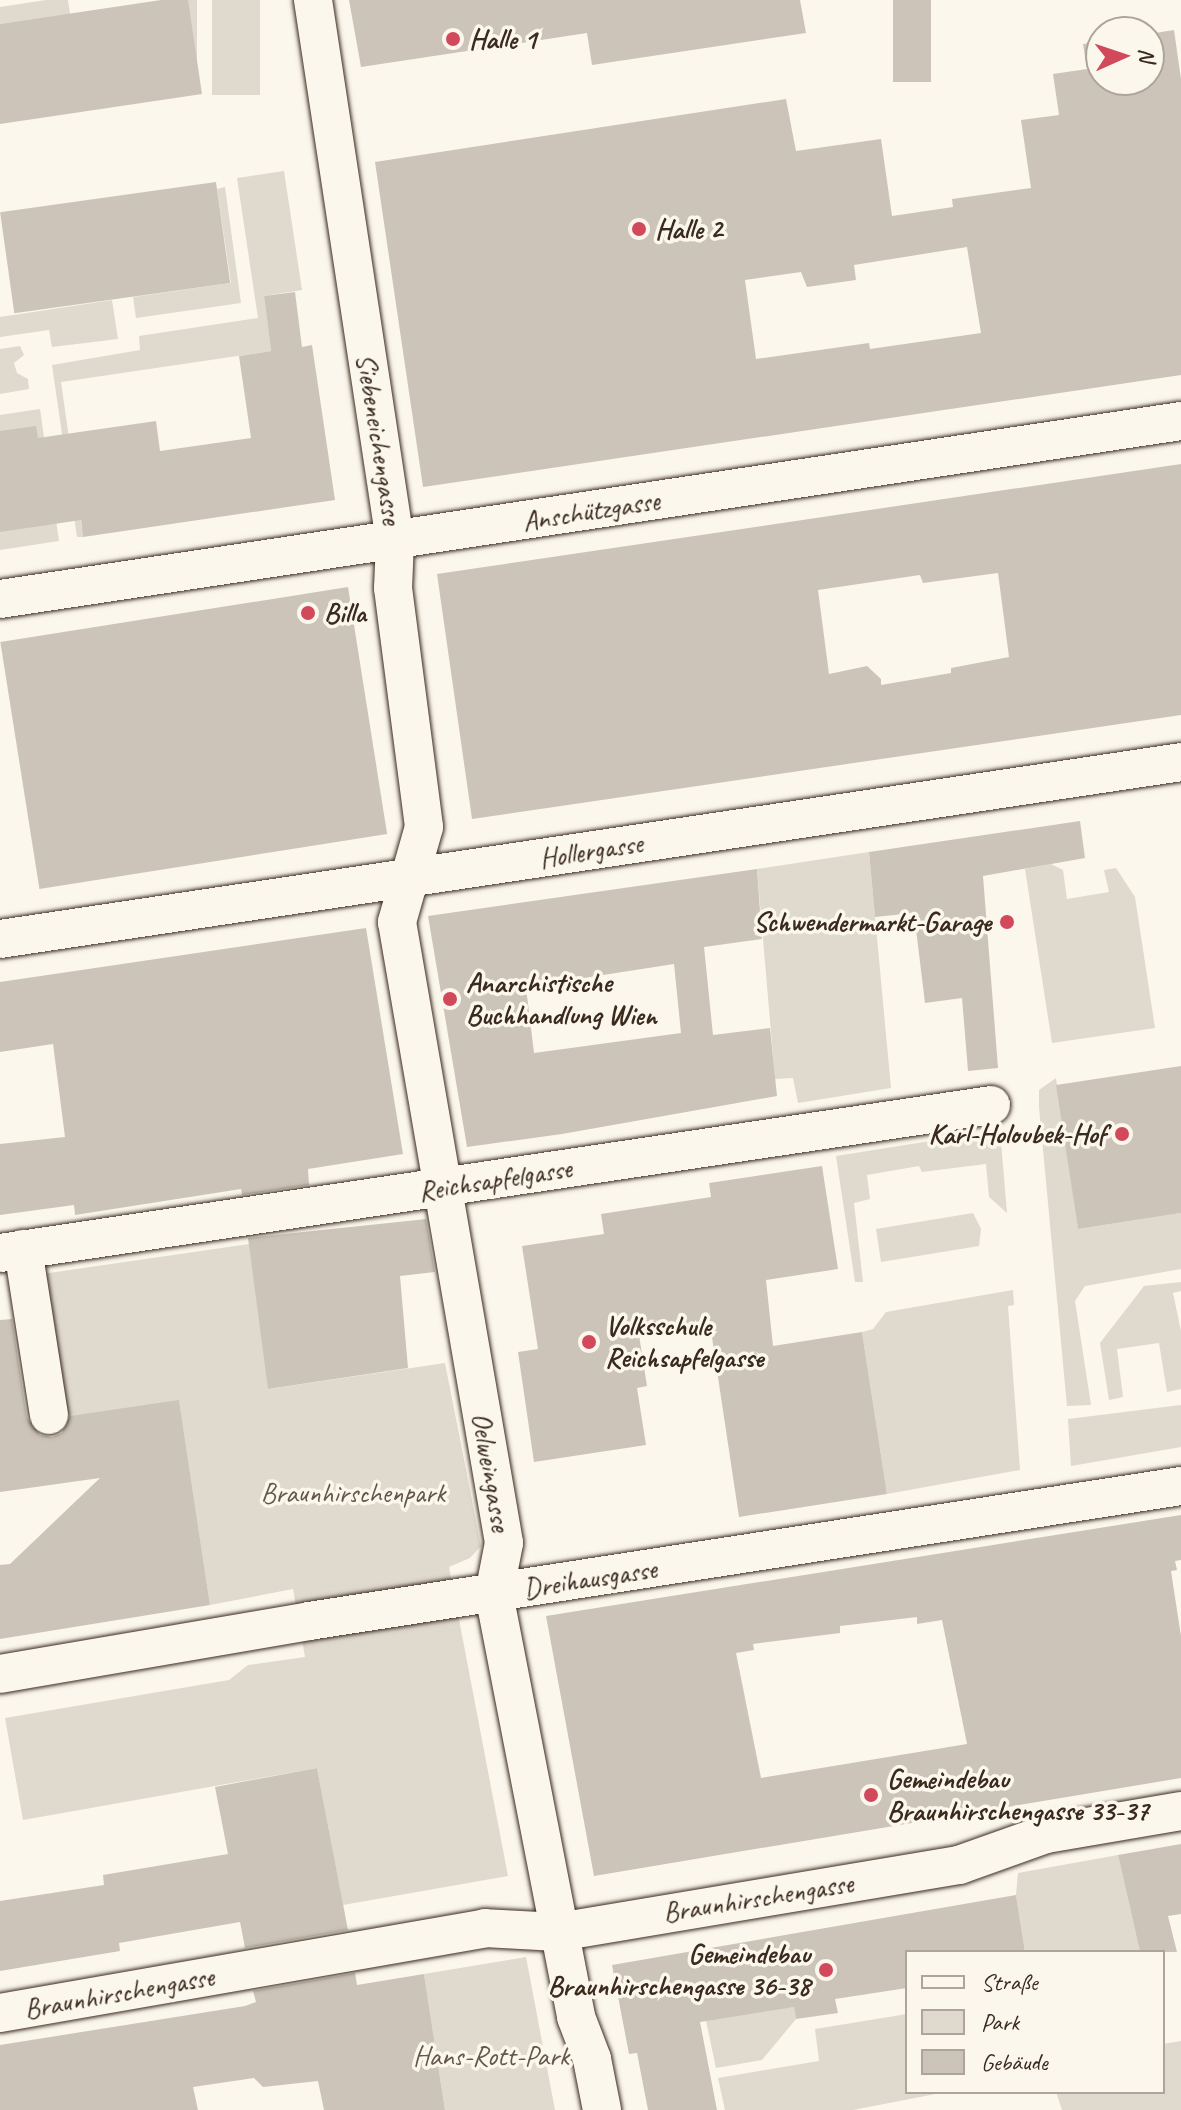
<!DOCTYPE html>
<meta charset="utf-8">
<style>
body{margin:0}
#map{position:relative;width:1181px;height:2110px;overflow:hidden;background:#fbf7ec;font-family:Caveat,sans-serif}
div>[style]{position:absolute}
.green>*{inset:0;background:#dfd9ce;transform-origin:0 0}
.building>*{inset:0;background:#ccc4b9;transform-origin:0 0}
.roads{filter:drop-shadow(0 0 2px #3b2a1e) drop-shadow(0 0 2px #3b2a1e)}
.minor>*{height:38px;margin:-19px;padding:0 19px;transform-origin:19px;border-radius:19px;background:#fbf7ec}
.dots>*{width:22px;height:22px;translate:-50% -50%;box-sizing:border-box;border:4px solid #fbf7ec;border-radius:50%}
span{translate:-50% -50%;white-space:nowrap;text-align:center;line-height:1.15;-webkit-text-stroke:7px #fbf7ec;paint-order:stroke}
.poi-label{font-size:28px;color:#3b2a1e;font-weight:700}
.left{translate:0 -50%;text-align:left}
.right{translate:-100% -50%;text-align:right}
.street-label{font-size:28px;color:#3b2a1e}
.park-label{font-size:28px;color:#64564a}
.legend{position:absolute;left:905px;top:1950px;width:260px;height:144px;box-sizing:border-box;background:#fbf7ec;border:2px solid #aea59a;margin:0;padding:10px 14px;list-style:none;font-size:24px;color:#3b2a1e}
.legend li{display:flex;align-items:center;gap:16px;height:40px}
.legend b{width:40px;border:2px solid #aea59a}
.north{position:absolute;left:1085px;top:16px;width:80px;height:80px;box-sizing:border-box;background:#fbf7ec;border:2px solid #aea59a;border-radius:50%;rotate:87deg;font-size:22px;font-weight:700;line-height:32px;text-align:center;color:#3b2a1e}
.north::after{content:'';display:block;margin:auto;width:28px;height:36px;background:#d1495b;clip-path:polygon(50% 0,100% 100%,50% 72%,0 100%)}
</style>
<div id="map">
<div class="green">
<div style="clip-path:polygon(46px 0,68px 0,70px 14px,0 24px,0 7px)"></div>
<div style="left:188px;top:0;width:9px;height:95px"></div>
<div style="left:212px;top:0;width:48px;height:95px"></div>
<div style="clip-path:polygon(284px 171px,302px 290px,264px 296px,271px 351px,61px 382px,83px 537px,77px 537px,52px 365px,140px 350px,139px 336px,258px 318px,237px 178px)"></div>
<div style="clip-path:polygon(225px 187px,241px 303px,136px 318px,133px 297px,231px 283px,217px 189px)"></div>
<div style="clip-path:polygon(112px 300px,118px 339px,52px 347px,49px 330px,0 337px,0 317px)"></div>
<div style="clip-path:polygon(20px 346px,24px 355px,14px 363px,17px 373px,28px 379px,29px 389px,0 394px,0 349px)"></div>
<div style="clip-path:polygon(40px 409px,59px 541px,0 550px,0 415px)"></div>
<div style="clip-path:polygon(869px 852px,891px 1088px,798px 1103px,793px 1078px,775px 1079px,757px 869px)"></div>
<div style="clip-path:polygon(1051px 864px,1063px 870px,1067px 899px,1109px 892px,1104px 870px,1116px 868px,1135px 897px,1155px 1028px,1052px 1043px,1025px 869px)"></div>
<div style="clip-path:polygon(1056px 1078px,1078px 1229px,1181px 1213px,1181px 1269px,1085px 1286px,1075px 1301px,1091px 1405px,1067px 1406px,1039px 1107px,1039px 1090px)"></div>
<div style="clip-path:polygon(1000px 1130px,1007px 1213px,989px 1197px,986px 1164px,922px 1172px,919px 1166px,867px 1175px,870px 1199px,854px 1203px,863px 1282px,855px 1282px,836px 1156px)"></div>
<div style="clip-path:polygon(973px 1213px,981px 1229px,979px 1246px,881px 1262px,876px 1229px)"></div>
<div style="clip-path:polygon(249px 1244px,269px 1389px,445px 1363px,481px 1546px,470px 1558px,449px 1567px,508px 1876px,343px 1905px,317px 1768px,23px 1820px,5px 1718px,229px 1680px,248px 1665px,305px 1657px,293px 1589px,210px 1605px,179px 1401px,66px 1417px,42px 1274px)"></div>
<div style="clip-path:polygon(1181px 1282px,1181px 1291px,1173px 1293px,1181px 1331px,1181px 1389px,1167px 1392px,1159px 1343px,1117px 1349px,1123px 1397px,1109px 1400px,1100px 1343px,1144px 1286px)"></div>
<div style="clip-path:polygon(1013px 1290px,1014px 1305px,1008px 1306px,1020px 1470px,887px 1494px,862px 1332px,873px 1329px,886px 1312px)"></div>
<div style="clip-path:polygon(1181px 1405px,1181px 1447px,1071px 1466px,1068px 1419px)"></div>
<div style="clip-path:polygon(1118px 1855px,1140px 1952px,1025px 1952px,1016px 1895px,1018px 1873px)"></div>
<div style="clip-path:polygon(526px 1957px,555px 2110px,445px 2110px,424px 1974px)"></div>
<div style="clip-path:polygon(794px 2007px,796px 2019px,762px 2060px,716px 2068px,705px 2016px)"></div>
<div style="clip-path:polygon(907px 2014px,907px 2092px,946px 2092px,853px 2110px,725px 2110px,718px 2078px,819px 2061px,815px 2029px)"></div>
<div style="clip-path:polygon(1181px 2041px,1181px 2110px,1062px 2110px,1056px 2092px,1163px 2092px,1163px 2044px)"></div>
</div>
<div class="building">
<div style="clip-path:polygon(161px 0,188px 0,202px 94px,0 124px,0 24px)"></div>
<div style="clip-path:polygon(349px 0,800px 0,806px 33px,592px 65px,587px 33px,361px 67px)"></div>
<div style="left:893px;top:0;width:38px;height:82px"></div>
<div style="clip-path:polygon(evenodd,1174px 30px,1181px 79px,1181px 375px,423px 487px,375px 162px,786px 99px,796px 151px,881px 139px,892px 216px,953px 207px,952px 199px,1031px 188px,1021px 120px,1059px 115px,1053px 74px,1087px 69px,1083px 44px,1101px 42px,1101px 80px,1149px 80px,1149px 34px,1174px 30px,967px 247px,981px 333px,870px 349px,869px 343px,756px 359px,745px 280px,801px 272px,807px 287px,856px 280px,854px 265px,967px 247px)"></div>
<div style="left:216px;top:182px;width:102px;height:218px;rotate:82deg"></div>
<div style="clip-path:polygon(295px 292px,302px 347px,312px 345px,335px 500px,83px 537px,81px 520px,0 532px,0 431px,36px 426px,38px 438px,156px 421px,160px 451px,251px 438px,239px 356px,271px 351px,264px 296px)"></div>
<div style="clip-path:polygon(evenodd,1181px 464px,1181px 715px,472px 819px,437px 574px,1181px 464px,998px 573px,1009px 657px,951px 668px,951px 673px,881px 685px,881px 679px,867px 666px,829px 674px,818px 590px,920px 575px,923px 583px,998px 573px)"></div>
<div style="left:348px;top:587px;width:250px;height:352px;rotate:81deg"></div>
<div style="clip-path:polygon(1080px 821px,1085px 858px,983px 876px,998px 1068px,968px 1071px,962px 998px,925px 1003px,914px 913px,875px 917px,869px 852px)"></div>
<div style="clip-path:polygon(evenodd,757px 869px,762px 939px,704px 947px,713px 1035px,770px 1028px,777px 1096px,562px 1134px,467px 1147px,428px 916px,757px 869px,674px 964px,681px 1033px,534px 1053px,526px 987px,674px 964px)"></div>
<div style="clip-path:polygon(366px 928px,403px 1154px,308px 1169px,309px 1185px,242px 1195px,241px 1189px,75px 1215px,74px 1205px,0 1215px,0 1144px,65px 1137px,53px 1044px,0 1052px,0 982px)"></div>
<div style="clip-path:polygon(1181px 1066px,1181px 1213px,1078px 1229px,1056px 1085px)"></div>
<div style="clip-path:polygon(822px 1166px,838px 1269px,766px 1280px,773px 1346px,862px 1332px,887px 1494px,739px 1517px,710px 1324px,639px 1335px,647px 1386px,637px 1388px,646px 1445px,534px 1462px,518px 1352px,538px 1349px,522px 1246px,604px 1234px,601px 1214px,711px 1197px,709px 1183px)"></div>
<div style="clip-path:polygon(426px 1219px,435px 1272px,400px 1276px,408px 1368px,268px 1389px,248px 1238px)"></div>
<div style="clip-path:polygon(12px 1319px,27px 1418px,40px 1435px,52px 1437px,62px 1433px,70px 1416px,179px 1400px,210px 1605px,0 1639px,0 1565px,10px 1564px,100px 1478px,0 1492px,0 1320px)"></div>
<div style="clip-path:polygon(evenodd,1181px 1515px,1181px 1560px,1175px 1561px,1177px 1570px,1171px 1571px,1181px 1636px,1181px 1778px,594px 1876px,546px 1616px,1181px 1515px,917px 1617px,917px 1624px,942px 1620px,967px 1744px,761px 1778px,736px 1653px,754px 1650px,753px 1644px,840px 1633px,840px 1626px,917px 1617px)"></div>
<div style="clip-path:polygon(317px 1768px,348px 1930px,245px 1948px,240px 1922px,119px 1943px,120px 1951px,0 1971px,0 1901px,104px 1885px,103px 1875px,228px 1854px,215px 1787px)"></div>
<div style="clip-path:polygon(1181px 1844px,1181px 1914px,1168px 1916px,1177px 1952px,1140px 1952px,1118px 1855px)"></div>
<div style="clip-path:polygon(1016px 1895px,1025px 1952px,907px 1952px,907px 1988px,835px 1999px,838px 2013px,796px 2019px,794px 2007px,700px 2022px,717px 2110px,648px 2110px,637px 2053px,629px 2054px,612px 1965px)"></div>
<div style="clip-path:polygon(355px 1973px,357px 1985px,424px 1974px,445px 2110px,324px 2110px,318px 2081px,263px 2087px,254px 2078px,193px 2087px,198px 2110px,0 2110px,0 2045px,245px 2006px,256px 2002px,253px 1991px)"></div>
</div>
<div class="roads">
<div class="minor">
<div style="left:313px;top:0;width:547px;rotate:81.38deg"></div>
<div style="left:395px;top:541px;width:47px;rotate:92.4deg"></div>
<div style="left:393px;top:588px;width:241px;rotate:82.6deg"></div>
<div style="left:424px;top:827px;width:99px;rotate:105.9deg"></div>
<div style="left:397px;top:922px;width:630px;rotate:80.22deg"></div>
<div style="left:504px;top:1543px;width:52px;rotate:101.1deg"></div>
<div style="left:494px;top:1594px;width:431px;rotate:79deg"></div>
<div style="left:576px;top:2017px;width:45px;rotate:69.1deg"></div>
<div style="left:592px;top:2059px;width:52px;rotate:78.9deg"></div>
<div style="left:0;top:599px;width:1194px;rotate:-8.57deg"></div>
<div style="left:0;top:939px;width:1194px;rotate:-8.52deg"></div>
<div style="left:23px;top:1249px;width:168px;rotate:81.1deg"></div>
<div style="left:0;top:1253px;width:1002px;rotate:-8.49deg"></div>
<div style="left:0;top:1674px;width:314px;rotate:-9.7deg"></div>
<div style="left:309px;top:1621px;width:882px;rotate:-8.8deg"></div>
<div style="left:0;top:2013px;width:492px;rotate:-9.9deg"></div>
<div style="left:485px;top:1928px;width:73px;rotate:3.1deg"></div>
<div style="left:558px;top:1932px;width:407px;rotate:-9.5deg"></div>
<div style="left:959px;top:1865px;width:92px;rotate:-19.6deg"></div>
<div style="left:1046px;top:1834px;width:137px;rotate:-9.7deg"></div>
</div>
</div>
<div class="dots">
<div style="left:453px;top:39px;background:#d1495b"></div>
<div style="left:639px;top:229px;background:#d1495b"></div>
<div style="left:308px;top:613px;background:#d1495b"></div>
<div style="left:1007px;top:922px;background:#d1495b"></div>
<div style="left:450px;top:999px;background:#d1495b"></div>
<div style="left:1122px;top:1134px;background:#d1495b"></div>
<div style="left:589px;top:1342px;background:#d1495b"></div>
<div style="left:871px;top:1795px;background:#d1495b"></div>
<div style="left:826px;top:1970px;background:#d1495b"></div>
</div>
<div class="poi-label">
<span class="left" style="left:469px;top:39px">Halle 1</span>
<span class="left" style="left:655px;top:229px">Halle 2</span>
<span class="left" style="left:324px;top:613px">Billa</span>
<span class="right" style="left:991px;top:922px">Schwendermarkt-Garage</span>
<span class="left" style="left:466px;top:999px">Anarchistische<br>Buchhandlung Wien</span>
<span class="right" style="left:1106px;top:1134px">Karl-Holoubek-Hof</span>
<span class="left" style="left:605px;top:1342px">Volksschule<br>Reichsapfelgasse</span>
<span class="left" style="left:887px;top:1795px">Gemeindebau<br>Braunhirschengasse 33-37</span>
<span class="right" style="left:810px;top:1970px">Gemeindebau<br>Braunhirschengasse 36-38</span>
</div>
<div class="street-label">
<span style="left:379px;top:439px;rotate:81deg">Siebeneichengasse</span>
<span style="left:591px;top:511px;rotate:-9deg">Anschützgasse</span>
<span style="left:591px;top:851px;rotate:-9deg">Hollergasse</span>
<span style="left:495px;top:1180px;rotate:-9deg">Reichsapfelgasse</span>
<span style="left:491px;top:1472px;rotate:80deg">Oelweingasse</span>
<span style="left:590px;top:1579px;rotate:-9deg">Dreihausgasse</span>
<span style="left:758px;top:1898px;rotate:-9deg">Braunhirschengasse</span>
<span style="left:119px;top:1993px;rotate:-10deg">Braunhirschengasse</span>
</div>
<div class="park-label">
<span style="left:353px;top:1493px">Braunhirschenpark</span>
<span style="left:491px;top:2056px">Hans-Rott-Park</span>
</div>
<ul class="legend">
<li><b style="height:10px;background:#fbf7ec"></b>Straße</li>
<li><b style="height:22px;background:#dfd9ce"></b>Park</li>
<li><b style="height:22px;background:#ccc4b9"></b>Gebäude</li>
</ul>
<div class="north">N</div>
</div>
